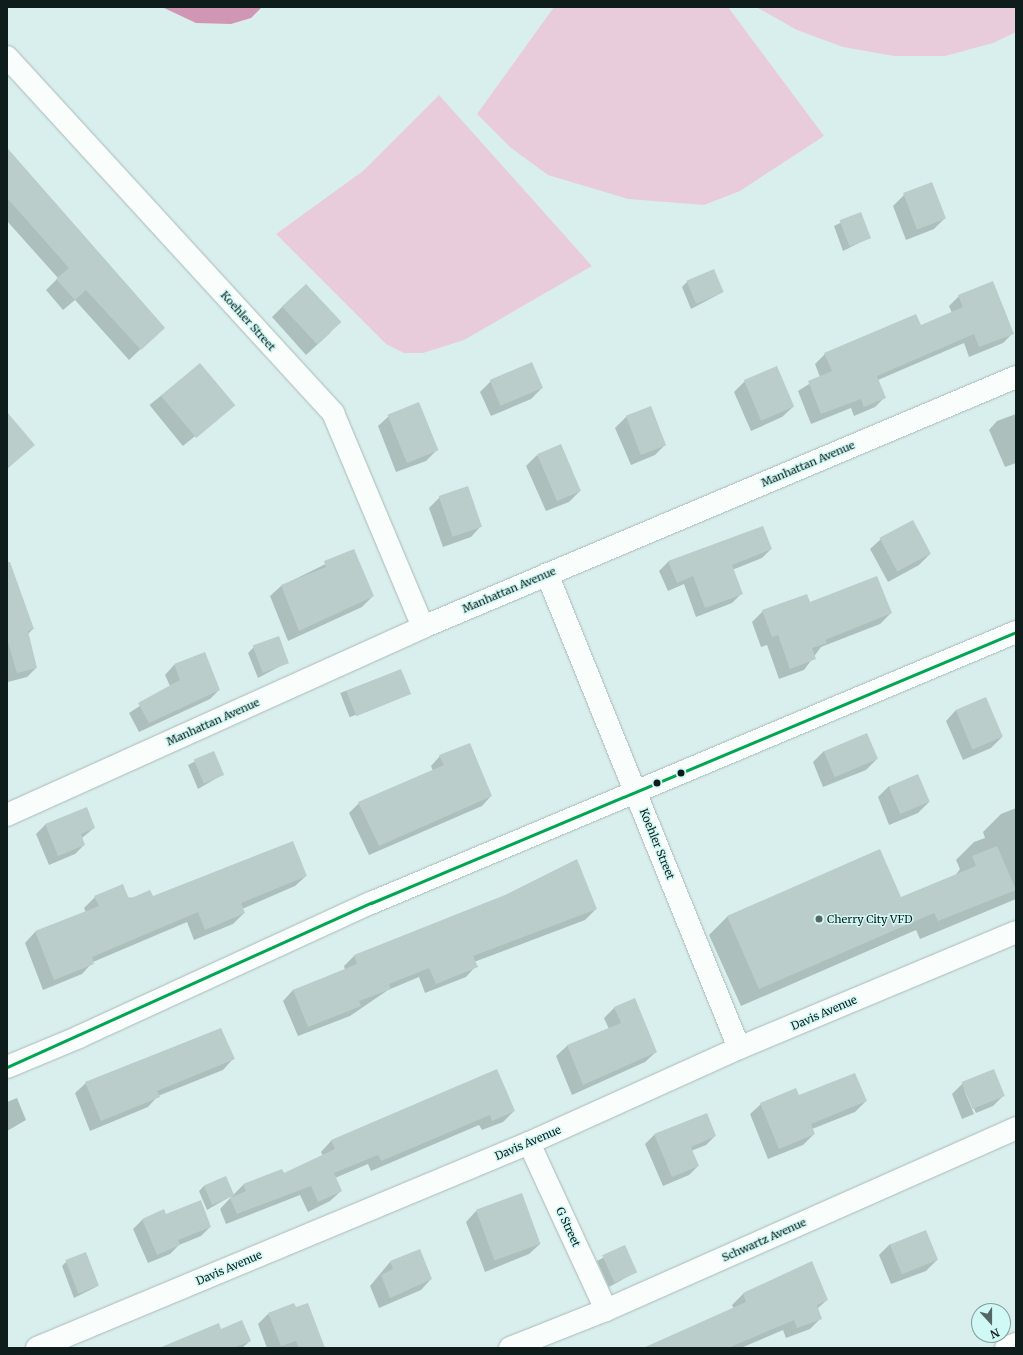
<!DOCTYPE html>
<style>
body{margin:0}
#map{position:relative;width:1023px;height:1355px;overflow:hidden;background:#d9efed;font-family:Merriweather,serif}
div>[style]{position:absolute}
.green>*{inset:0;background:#e9ccdb}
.water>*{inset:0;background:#d196b3}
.shadow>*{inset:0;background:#0003;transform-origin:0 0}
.building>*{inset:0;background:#bbcdcb;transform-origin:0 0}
.roads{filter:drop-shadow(0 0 1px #a8b9b7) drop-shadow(0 0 1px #a8b9b7)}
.minor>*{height:22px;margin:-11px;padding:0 11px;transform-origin:11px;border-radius:11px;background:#f9fdfc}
.bus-1>*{height:3px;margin:-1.5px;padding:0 1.5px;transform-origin:1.5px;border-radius:1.5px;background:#00a651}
.dots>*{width:11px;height:11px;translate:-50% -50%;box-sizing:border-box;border:2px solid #d0f8f4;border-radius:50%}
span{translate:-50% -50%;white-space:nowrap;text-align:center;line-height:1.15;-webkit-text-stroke:3px #d0f8f4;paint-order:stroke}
.street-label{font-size:11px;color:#0e1d1c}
.poi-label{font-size:11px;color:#0e1d1c}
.left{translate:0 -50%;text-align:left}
.frame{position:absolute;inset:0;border:8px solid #0e1d1c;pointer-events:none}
.north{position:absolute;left:971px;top:1303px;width:40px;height:40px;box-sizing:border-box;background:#d0f8f4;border:1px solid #82a09e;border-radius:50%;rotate:159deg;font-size:11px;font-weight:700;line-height:16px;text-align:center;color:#0e1d1c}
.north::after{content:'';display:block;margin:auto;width:14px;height:18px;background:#556665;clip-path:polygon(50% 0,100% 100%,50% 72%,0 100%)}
</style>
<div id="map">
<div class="green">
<div style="clip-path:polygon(554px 7px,728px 7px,824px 136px,740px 191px,704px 205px,628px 199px,548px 175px,511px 148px,477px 114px)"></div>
<div style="clip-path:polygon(756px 7px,1016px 7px,1016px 32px,993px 43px,945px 56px,894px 56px,843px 47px,797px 30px)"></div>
<div style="clip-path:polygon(439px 95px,592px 266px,464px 340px,423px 353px,404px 353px,386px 344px,276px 234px,363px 171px)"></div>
</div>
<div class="water">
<div style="clip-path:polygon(162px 7px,262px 7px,251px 18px,231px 24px,196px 23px)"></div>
</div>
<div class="shadow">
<div style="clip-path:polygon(7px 148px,164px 327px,129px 360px,75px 300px,63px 310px,46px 290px,58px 278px,7px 221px)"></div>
<div style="clip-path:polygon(904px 195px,945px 218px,934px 229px,906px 240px,893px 206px)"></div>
<div style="clip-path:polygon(860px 213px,869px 238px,843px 251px,834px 226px)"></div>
<div style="clip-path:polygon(687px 282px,723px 292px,691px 309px,682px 287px)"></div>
<div style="clip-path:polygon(959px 296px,1013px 333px,1003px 343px,969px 357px,964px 343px,878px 380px,885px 397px,875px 407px,854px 416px,851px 408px,811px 424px,798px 391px,820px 377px,815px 364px,825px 354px,921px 326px,952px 313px,949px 306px)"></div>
<div style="clip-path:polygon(282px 307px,330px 333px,306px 355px,272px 317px)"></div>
<div style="left:200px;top:364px;width:53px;height:65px;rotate:51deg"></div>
<div style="clip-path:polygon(491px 381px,542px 388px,531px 399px,491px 416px,480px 392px)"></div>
<div style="clip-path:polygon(745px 381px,793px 407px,782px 417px,751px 431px,734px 392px)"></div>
<div style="clip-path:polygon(650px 407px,665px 445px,655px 455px,631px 465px,615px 428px,626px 417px)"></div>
<div style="clip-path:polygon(1016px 414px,1016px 463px,1005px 467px,989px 430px,997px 421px)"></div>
<div style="clip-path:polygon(389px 416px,437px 450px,426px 461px,396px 472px,378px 426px)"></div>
<div style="clip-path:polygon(537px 455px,580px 491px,569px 502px,546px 511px,526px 466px)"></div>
<div style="clip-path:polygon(440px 497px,481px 526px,471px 537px,443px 547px,429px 508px)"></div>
<div style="clip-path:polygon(881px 539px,930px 554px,919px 565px,888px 582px,870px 549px)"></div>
<div style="clip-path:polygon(771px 549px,762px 558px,732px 570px,741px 594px,732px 603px,696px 617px,684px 584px,668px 591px,659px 571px,668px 562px)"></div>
<div style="clip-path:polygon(354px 550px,373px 596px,362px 607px,288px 641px,270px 596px,281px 586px)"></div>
<div style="clip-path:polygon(7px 588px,33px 629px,28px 634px,36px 668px,27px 677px,8px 682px)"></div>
<div style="clip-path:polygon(763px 611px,891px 613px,880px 624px,821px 647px,804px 670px,779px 679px,767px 645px,761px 647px,752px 622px)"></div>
<div style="clip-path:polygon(254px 647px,288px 662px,258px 678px,248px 653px)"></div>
<div style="clip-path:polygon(204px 653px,219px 690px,210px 699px,139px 732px,129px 713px,170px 686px,165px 675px,174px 665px)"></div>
<div style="left:400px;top:670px;width:26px;height:64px;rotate:69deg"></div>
<div style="clip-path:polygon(956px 710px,1002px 737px,991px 748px,963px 760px,946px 721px)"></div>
<div style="clip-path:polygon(824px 751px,877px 759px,866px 770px,823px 787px,813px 762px)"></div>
<div style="clip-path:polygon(213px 752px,222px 775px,198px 789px,188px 765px)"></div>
<div style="clip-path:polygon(440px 756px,491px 796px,482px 806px,369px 855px,349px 813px,359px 803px,433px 771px,431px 766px)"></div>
<div style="clip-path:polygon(889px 786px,929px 802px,918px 813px,889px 825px,878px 797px)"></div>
<div style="clip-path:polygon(1016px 808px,1016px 899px,920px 939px,916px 930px,741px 1006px,709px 935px,727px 917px,879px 850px,900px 898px,955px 876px,960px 869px,956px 860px,974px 842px,985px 838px,983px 832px,1001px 814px)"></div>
<div style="clip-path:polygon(46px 824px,94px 828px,82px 838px,84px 845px,75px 854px,49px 865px,36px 834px)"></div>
<div style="clip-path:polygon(306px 876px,295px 886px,242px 909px,244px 913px,233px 924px,194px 940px,187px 922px,93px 962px,82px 974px,43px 990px,25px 943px,35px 932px,86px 912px,84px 908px,95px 897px,152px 898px)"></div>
<div style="clip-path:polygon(596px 909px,585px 920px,474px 962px,476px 966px,466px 977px,425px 993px,419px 977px,388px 990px,350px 1016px,298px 1036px,283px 1001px,293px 990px,345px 970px,344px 966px,354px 956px)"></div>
<div style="clip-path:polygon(615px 1007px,656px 1052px,645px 1062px,572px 1095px,556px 1056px,567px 1046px,609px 1029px,604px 1018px)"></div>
<div style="clip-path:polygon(233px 1059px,223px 1070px,158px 1096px,148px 1107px,90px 1131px,75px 1093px,86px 1083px)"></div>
<div style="clip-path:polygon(497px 1071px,514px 1111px,503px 1122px,482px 1130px,479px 1125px,371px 1171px,368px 1164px,335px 1178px,341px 1191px,330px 1201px,308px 1212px,300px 1195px,226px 1224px,220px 1209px,233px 1195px,207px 1210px,199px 1191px,204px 1186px,233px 1195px,243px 1185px,282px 1170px,284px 1174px,323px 1156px,321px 1152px,331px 1141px)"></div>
<div style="clip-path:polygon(962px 1084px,1004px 1095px,993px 1106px,976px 1113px,963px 1087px,974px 1114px,962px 1119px,952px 1094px)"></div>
<div style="clip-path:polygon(798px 1097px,866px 1101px,855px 1112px,812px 1129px,814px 1134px,803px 1145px,768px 1159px,750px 1114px,761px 1104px)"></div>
<div style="clip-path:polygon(17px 1098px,26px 1120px,7px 1131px,7px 1102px)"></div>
<div style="clip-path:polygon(707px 1114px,715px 1136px,706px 1145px,691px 1151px,698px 1166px,689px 1175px,663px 1186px,645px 1144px,654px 1135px)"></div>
<div style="clip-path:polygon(164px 1211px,166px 1216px,210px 1227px,201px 1236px,179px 1245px,170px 1254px,148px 1263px,133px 1229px,142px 1220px)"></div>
<div style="clip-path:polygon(476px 1211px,540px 1244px,529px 1254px,485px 1272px,466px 1222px)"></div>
<div style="clip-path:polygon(890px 1244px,937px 1260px,926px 1271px,891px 1284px,879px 1255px)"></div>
<div style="clip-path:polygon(625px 1246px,636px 1272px,609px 1287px,597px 1261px)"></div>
<div style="clip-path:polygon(67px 1261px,98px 1286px,74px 1298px,62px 1266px)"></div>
<div style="clip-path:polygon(390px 1262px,431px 1279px,421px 1290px,379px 1308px,370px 1286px)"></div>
<div style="clip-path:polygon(812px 1262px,827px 1300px,817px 1309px,821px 1318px,810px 1329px,786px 1338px,783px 1330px,741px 1348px,656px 1348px,734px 1309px,732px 1305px,743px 1294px)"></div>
<div style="clip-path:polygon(268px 1314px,321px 1348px,267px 1348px,258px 1324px)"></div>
<div style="clip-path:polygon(220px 1330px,250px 1341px,242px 1348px,162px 1348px)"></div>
</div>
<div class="building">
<div style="clip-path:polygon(7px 148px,165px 328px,141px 350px,86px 290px,75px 300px,56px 279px,69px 268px,7px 198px)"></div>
<div style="left:932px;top:182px;width:39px;height:31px;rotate:69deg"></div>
<div style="left:861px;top:212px;width:28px;height:23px;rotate:69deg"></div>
<div style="left:714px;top:269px;width:25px;height:30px;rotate:67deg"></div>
<div style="clip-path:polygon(993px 281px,1014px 334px,979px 347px,974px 334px,877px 376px,886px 398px,864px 407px,861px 399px,821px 414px,808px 381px,832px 371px,824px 353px,916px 314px,921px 325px,963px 307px,958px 295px)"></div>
<div style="left:306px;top:284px;width:52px;height:33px;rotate:47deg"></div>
<div style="left:532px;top:362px;width:28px;height:46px;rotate:67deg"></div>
<div style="left:200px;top:363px;width:55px;height:51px;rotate:50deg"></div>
<div style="left:777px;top:366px;width:44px;height:36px;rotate:67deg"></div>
<div style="left:419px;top:402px;width:52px;height:34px;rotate:68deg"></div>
<div style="left:651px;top:406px;width:42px;height:27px;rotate:69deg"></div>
<div style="clip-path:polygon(7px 412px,35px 445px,7px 469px)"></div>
<div style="left:561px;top:444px;width:51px;height:26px;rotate:67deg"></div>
<div style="left:468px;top:486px;width:43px;height:31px;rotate:71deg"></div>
<div style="left:913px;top:520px;width:38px;height:38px;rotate:62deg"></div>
<div style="clip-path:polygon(763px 526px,772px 549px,732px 565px,743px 594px,705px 608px,693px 576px,677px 583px,668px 561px)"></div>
<div style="clip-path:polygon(354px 549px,374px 596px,299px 631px,281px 585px,326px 567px,324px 561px)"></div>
<div style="clip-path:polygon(7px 562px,10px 562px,34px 629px,28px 631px,37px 668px,17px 673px,7px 639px)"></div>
<div style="clip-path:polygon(877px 576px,892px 613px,825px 640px,827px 643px,812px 648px,816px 659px,790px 669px,778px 635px,772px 637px,762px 610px,807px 594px,810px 602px)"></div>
<div style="left:279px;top:636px;width:29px;height:28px;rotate:70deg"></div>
<div style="clip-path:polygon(205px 652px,220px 690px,149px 723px,138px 703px,180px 680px,174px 664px)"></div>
<div style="left:401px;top:669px;width:27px;height:59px;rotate:68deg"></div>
<div style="left:986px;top:697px;width:43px;height:33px;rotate:67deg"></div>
<div style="left:867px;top:733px;width:28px;height:47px;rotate:67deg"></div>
<div style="clip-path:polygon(470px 743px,492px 796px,379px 846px,358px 802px,444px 765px,439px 755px)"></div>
<div style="left:214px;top:751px;width:26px;height:22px;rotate:67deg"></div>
<div style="left:918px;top:774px;width:30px;height:32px;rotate:67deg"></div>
<div style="clip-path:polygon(87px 807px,95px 828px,81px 834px,85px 845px,58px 856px,45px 824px)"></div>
<div style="clip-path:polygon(293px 841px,307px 876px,241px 903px,245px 913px,205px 930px,198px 912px,92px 957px,94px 964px,54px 980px,35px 931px,99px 906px,94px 896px,123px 884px,129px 899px,150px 890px,153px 896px)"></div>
<div style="clip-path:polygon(997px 846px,1016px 890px,938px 921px,934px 913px,759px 989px,727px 916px,880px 849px,901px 897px,976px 866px,972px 856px)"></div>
<div style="clip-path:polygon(577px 859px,597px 909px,473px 956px,478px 967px,436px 984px,429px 968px,389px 984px,391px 989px,359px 1001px,361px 1006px,308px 1027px,293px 990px,357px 964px,354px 955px,505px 895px)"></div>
<div style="clip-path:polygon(635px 998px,657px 1052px,583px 1085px,567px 1045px,621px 1023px,614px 1007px)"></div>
<div style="clip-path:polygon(221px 1028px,235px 1059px,157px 1091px,160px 1097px,101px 1121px,85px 1082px)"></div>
<div style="clip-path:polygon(497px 1069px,515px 1111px,492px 1121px,490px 1115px,381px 1161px,378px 1155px,334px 1173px,342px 1191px,318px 1202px,311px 1186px,237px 1214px,230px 1198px,246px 1191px,243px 1184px,282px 1169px,284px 1173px,335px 1149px,331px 1140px)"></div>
<div style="left:994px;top:1069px;width:29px;height:35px;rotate:68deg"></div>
<div style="clip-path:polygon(855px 1073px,867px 1101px,811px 1124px,815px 1134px,779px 1149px,760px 1103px,796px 1088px,799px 1095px)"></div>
<div style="clip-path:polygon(707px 1113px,716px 1136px,691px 1147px,699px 1166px,672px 1177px,654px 1134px)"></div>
<div style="left:226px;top:1176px;width:21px;height:24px;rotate:67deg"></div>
<div style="left:522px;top:1193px;width:54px;height:49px;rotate:70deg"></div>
<div style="clip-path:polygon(201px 1200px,211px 1227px,178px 1240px,180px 1245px,157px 1255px,142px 1219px,164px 1209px,166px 1214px)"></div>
<div style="left:926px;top:1230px;width:32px;height:39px;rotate:68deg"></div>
<div style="left:625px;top:1245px;width:30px;height:25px;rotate:66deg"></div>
<div style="clip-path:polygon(420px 1249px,432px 1279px,390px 1298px,381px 1275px,393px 1269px,390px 1261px)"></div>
<div style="left:86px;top:1252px;width:36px;height:22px;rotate:69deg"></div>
<div style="clip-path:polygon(812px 1261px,828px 1300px,817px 1305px,822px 1319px,797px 1328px,794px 1320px,728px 1348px,643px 1348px,746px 1302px,743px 1293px)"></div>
<div style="clip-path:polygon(294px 1303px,296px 1307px,308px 1303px,325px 1348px,299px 1348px,296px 1341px,281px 1346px,268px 1313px)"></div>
<div style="clip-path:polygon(242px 1320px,251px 1341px,233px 1348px,159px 1348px,219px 1323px,221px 1329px)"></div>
</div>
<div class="roads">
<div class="minor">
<div style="left:7px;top:57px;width:483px;rotate:47.5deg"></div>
<div style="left:333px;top:413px;width:232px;rotate:67.2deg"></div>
<div style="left:547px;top:574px;width:511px;rotate:67.95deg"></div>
<div style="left:7px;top:815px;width:457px;rotate:-24.3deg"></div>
<div style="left:423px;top:627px;width:644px;rotate:-22.86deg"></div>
<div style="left:7px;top:1067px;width:78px;rotate:-22.6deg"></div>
<div style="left:79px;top:1037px;width:321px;rotate:-24.7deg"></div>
<div style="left:371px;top:903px;width:700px;rotate:-22.79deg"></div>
<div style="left:529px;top:1143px;width:184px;rotate:65.2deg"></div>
<div style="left:37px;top:1348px;width:533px;rotate:-22.62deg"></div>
<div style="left:529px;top:1143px;width:230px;rotate:-24.3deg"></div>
<div style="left:739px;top:1048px;width:300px;rotate:-22.7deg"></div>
<div style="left:510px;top:1348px;width:103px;rotate:-21.6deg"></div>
<div style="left:606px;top:1310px;width:449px;rotate:-23.9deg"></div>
<div style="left:1006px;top:1348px;width:11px;rotate:-22deg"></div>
</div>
</div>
<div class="bus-1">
<div style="left:7px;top:1067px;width:399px;rotate:-24.3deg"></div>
<div style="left:371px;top:903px;width:700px;rotate:-22.79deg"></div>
</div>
<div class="dots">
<div style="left:681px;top:773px;background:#0e1d1c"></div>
<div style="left:657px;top:783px;background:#0e1d1c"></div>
<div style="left:819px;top:919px;background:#556665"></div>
</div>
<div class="street-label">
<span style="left:248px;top:321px;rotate:48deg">Koehler Street</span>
<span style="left:808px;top:464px;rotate:-23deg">Manhattan Avenue</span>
<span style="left:509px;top:590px;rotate:-23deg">Manhattan Avenue</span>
<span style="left:213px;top:722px;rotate:-24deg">Manhattan Avenue</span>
<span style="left:657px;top:844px;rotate:68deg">Koehler Street</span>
<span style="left:824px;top:1013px;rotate:-23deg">Davis Avenue</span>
<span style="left:528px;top:1143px;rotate:-23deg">Davis Avenue</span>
<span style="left:568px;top:1227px;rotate:65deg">G Street</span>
<span style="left:764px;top:1240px;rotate:-24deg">Schwartz Avenue</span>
<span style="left:229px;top:1268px;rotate:-23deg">Davis Avenue</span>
</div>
<div class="poi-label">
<span class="left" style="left:827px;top:919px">Cherry City VFD</span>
</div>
<div class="frame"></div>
<div class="north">N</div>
</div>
